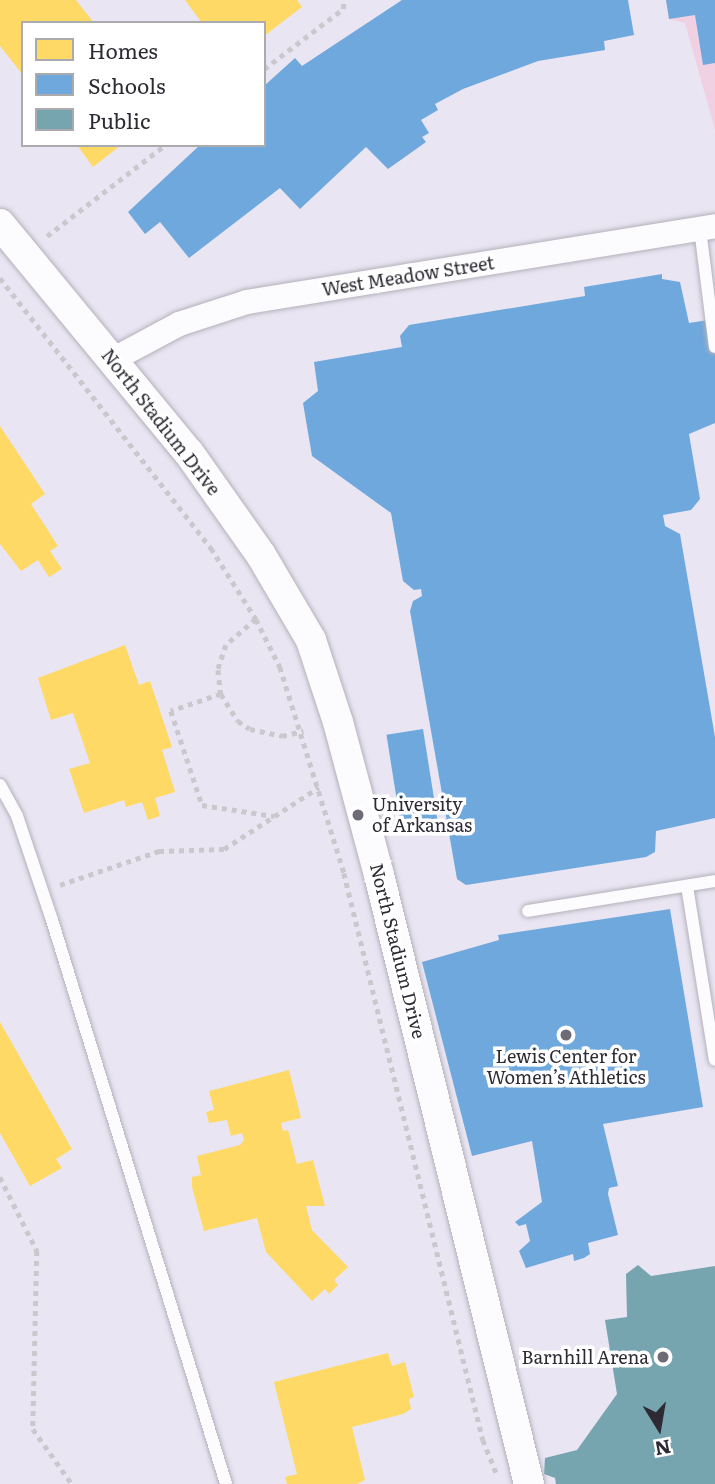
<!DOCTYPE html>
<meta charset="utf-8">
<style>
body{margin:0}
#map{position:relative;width:715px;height:1484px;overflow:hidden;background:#e9e5f2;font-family:Literata,serif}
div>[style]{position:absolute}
.green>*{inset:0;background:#f0d1e3}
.homes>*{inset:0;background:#ffd966}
.schools>*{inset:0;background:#6fa8dc;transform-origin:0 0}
.public>*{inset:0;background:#76a5af}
.path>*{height:4.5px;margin-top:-2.25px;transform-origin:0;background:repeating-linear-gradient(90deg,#cac8cd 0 5px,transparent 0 10px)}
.roads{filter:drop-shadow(0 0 2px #b4b1bb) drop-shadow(0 0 2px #b4b1bb)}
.service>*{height:12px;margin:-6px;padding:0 6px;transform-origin:6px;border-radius:6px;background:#fcfbfd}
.minor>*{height:24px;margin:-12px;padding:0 12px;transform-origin:12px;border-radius:12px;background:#fcfbfd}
.tertiary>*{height:30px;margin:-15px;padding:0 15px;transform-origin:15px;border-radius:15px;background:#fcfbfd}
.dots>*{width:19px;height:19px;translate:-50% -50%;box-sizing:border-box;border:4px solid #fff;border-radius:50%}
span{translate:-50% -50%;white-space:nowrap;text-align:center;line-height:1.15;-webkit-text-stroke:7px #fff;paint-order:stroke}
.street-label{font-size:18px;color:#2d2a33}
.poi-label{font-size:18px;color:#2d2a33}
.left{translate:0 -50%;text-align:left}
.right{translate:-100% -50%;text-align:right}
.legend{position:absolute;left:21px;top:21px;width:245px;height:126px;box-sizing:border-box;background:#fff;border:2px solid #abaaad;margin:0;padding:9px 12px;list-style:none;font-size:21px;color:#2d2a33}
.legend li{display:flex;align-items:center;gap:14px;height:35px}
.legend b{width:35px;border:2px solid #abaaad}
.north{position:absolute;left:624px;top:1393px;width:70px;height:70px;-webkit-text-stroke:5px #fff;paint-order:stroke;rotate:169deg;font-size:19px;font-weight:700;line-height:28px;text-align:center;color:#2d2a33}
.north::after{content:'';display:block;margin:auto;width:24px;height:32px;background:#2d2a33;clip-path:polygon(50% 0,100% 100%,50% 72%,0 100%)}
</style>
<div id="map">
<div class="green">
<div style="clip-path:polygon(666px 0,715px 0,715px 130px,685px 23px,669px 19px)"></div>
</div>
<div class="homes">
<div style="clip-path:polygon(0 0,76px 0,94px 23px,23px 23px,23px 75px,0 46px)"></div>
<div style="clip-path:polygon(185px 0,297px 0,302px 7px,264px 36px,264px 23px,202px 23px)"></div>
<div style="clip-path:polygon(77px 145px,121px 145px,93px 167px)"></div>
<div style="clip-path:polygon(0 426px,45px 494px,31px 504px,58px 546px,50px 551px,62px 569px,49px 577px,38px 560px,21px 571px,0 544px)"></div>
<div style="clip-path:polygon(125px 645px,139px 685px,150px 681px,172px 747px,162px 750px,175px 792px,155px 798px,160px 816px,148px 820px,142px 802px,126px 807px,124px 800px,84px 813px,69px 769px,90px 763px,73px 713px,51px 720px,38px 678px)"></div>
<div style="clip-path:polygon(0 1022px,72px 1149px,56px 1159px,62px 1168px,30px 1186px,0 1133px)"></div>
<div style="clip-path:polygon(289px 1070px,301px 1118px,281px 1123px,283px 1131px,288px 1130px,297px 1164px,313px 1160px,325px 1206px,306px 1206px,312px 1230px,348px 1267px,334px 1280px,338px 1285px,329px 1294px,325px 1289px,312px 1301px,266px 1252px,257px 1218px,204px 1231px,192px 1187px,192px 1177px,201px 1175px,197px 1156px,240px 1145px,244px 1140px,242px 1133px,231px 1136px,227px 1120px,209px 1123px,206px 1112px,214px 1110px,209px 1091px)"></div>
<div style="clip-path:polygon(388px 1353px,392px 1366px,405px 1362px,414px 1397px,409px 1399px,411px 1409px,403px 1414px,352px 1427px,365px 1480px,357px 1484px,287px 1484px,285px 1477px,297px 1474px,274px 1382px)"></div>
</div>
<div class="schools">
<div style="clip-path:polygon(402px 0,628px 0,634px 35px,604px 41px,605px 50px,538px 61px,463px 89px,435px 104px,438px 110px,421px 120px,429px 133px,422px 137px,426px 142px,388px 169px,366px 147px,300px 209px,280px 188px,189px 258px,160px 222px,145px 234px,128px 212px,200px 145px,264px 145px,264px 86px,295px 58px,302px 66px)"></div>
<div style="clip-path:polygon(666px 0,715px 0,715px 63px,703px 65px,695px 15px,669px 19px)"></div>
<div style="clip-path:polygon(662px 274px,662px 279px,680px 282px,689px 323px,715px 319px,715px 423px,689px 434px,700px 499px,691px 510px,663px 515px,665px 526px,680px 534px,715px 737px,715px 818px,656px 831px,655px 852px,646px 857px,466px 885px,457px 879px,410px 611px,413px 601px,422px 596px,421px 589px,414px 590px,403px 581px,391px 513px,312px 456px,303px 403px,318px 391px,314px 362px,402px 347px,400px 336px,409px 325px,585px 296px,584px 287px)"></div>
<div style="left:423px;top:729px;width:97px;height:37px;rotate:81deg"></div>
<div style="clip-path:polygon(670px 909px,703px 1107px,603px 1124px,618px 1186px,609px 1188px,608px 1194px,618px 1235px,588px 1243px,590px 1254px,584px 1258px,574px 1261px,573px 1254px,526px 1268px,519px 1251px,530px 1241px,526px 1224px,519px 1226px,515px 1222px,542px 1202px,532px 1141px,472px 1156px,422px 962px,499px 940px,498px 935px)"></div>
</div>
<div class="public">
<div style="clip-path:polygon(638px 1265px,651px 1276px,715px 1266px,715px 1484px,556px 1484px,555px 1478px,544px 1474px,545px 1458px,577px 1450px,617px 1394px,605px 1320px,627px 1317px,626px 1274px)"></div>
</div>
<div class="path">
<div style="left:264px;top:69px;width:99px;rotate:-37.2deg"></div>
<div style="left:343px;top:9px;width:9px;rotate:-84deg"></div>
<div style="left:47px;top:236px;width:149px;rotate:-37.6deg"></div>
<div style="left:0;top:278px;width:343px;rotate:52deg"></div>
<div style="left:211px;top:548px;width:84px;rotate:57.6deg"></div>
<div style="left:256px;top:619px;width:54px;rotate:63.4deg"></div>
<div style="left:280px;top:667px;width:216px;rotate:72.7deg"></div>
<div style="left:344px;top:873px;width:584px;rotate:76.23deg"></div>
<div style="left:483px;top:1440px;width:35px;rotate:68deg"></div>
<div style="left:256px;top:619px;width:40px;rotate:139deg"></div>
<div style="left:226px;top:645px;width:26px;rotate:108deg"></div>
<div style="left:218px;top:670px;width:24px;rotate:83deg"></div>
<div style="left:221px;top:694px;width:32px;rotate:58deg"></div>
<div style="left:238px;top:721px;width:14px;rotate:34deg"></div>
<div style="left:250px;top:729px;width:33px;rotate:12deg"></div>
<div style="left:282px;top:736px;width:22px;rotate:-13deg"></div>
<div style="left:221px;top:694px;width:53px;rotate:161.2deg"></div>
<div style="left:171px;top:711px;width:99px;rotate:71.7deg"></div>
<div style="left:202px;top:805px;width:73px;rotate:8.7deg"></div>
<div style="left:60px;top:885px;width:105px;rotate:-19deg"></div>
<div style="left:159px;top:851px;width:65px;rotate:-1.8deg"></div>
<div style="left:224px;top:849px;width:113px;rotate:-33.1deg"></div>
<div style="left:0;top:1177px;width:83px;rotate:63.4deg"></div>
<div style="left:37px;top:1251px;width:178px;rotate:91.3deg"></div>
<div style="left:33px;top:1429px;width:67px;rotate:54.7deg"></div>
</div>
<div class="roads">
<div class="service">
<div style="left:700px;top:229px;width:119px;rotate:82.8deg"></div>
<div style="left:0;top:785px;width:35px;rotate:61deg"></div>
<div style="left:17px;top:816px;width:110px;rotate:71.4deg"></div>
<div style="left:52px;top:920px;width:590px;rotate:72.85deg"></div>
<div style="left:687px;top:886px;width:176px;rotate:80.9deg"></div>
<div style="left:528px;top:911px;width:189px;rotate:-9.1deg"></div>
</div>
<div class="minor">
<div style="left:112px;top:360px;width:76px;rotate:-28.2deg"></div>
<div style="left:179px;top:324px;width:71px;rotate:-17.9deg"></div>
<div style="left:247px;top:302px;width:474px;rotate:-9.2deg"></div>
</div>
<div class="tertiary">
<div style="left:0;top:224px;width:297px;rotate:50.5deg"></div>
<div style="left:189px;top:453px;width:125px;rotate:54.8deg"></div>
<div style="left:261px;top:555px;width:99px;rotate:59.5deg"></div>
<div style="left:311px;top:640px;width:86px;rotate:71.8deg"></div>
<div style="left:338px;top:722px;width:158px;rotate:75deg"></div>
<div style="left:379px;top:875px;width:627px;rotate:76.16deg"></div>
</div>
</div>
<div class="dots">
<div style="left:358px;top:815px;background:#6f6b76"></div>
<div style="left:566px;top:1035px;background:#6f6b76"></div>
<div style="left:663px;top:1357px;background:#6f6b76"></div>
</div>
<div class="street-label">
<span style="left:408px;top:276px;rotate:-9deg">West Meadow Street</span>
<span style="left:161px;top:422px;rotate:52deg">North Stadium Drive</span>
<span style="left:398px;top:951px;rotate:76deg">North Stadium Drive</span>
</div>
<div class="poi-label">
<span class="left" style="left:372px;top:815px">University<br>of Arkansas</span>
<span style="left:566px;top:1067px">Lewis Center for<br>Women’s Athletics</span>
<span class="right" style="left:649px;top:1357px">Barnhill Arena</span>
</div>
<ul class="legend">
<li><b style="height:19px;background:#ffd966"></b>Homes</li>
<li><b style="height:19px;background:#6fa8dc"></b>Schools</li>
<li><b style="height:19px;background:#76a5af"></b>Public</li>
</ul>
<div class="north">N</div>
</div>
